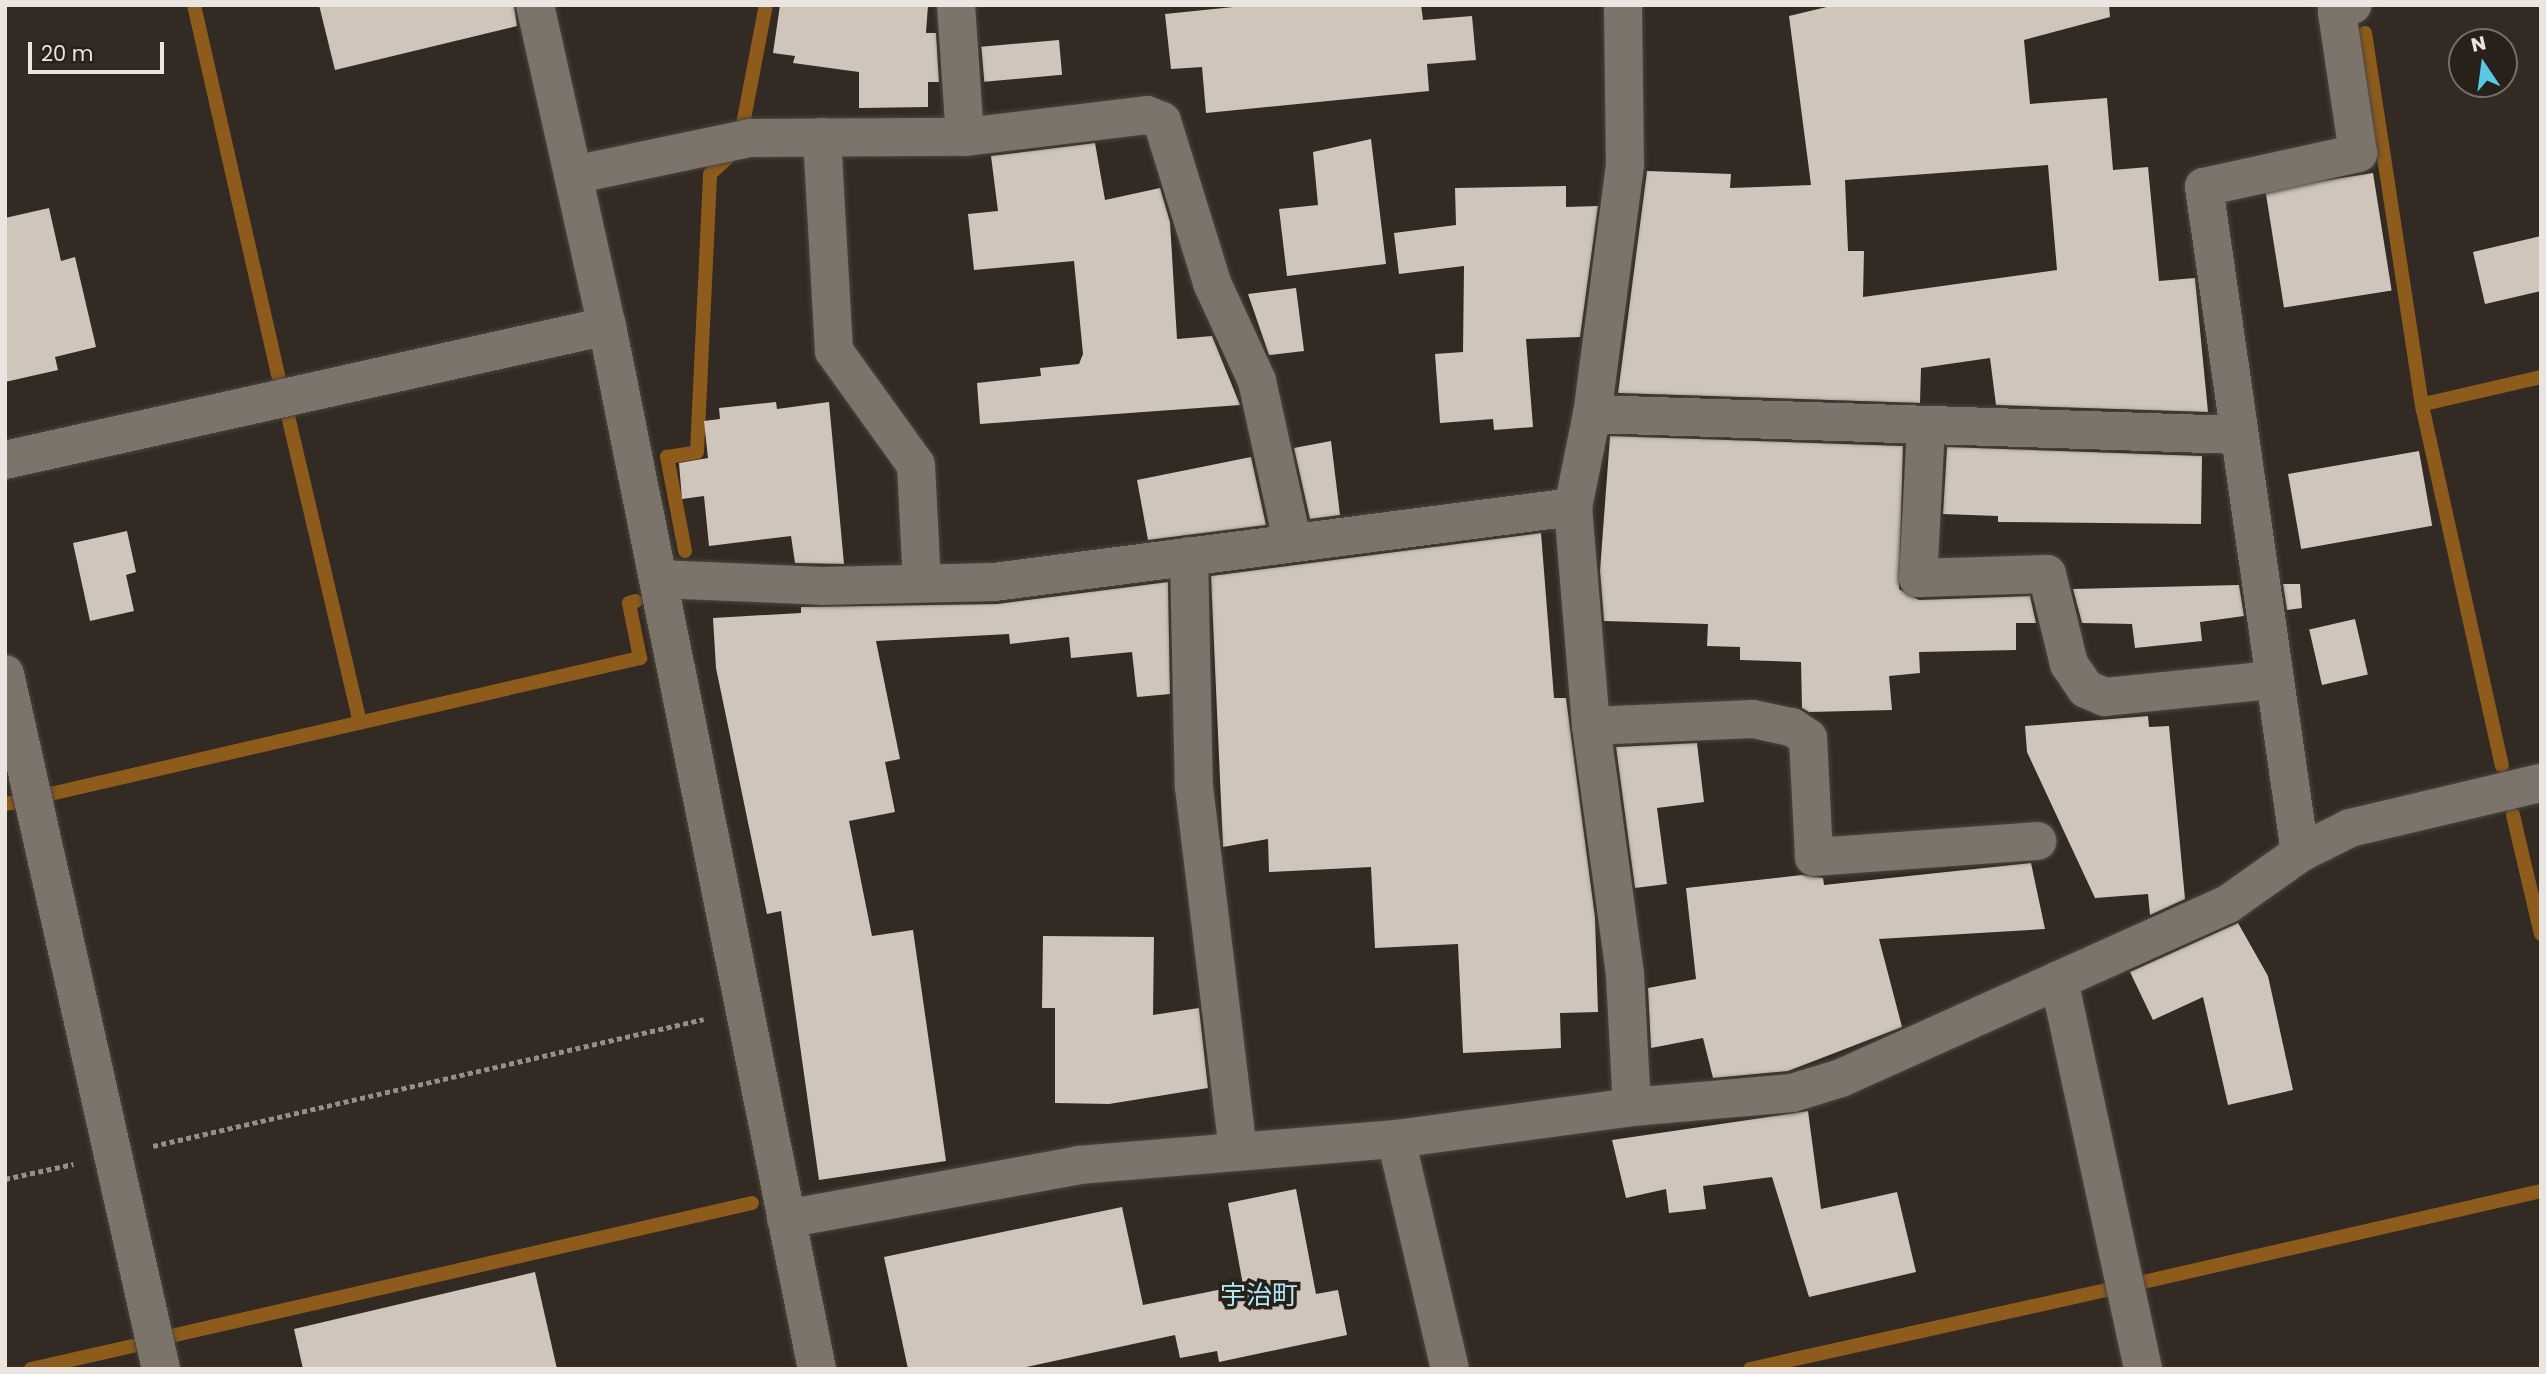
<!DOCTYPE html>
<meta charset="utf-8">
<style>
body{margin:0}
#map{position:relative;width:2546px;height:1374px;overflow:hidden;background:#322a23;font-family:Poppins,"Noto Sans JP",sans-serif}
div>[style]{position:absolute}
.stream>*{height:14px;margin:-7px;padding:0 7px;transform-origin:7px;border-radius:7px;background:#8d5b1c}
.building>*{inset:0;background:#cfc5bb;transform-origin:0 0}
.path>*{height:4.5px;margin-top:-2.25px;transform-origin:0;background:repeating-linear-gradient(90deg,#958f89 0 5px,transparent 0 8.5px)}
.roads{filter:drop-shadow(0 0 2px #4c453f) drop-shadow(0 0 2px #4c453f)}
.minor>*{height:38px;margin:-19px;padding:0 19px;transform-origin:19px;border-radius:19px;background:#7c736b}
span{translate:-50% -50%;white-space:nowrap;text-align:center;line-height:1.15;-webkit-text-stroke:7px #28211a;paint-order:stroke}
.quarter-label{font-size:26px;color:#b1e8f7}
.frame{position:absolute;inset:0;border:7px solid #eae5e0;pointer-events:none}
.north{position:absolute;left:2448px;top:28px;width:70px;height:70px;box-sizing:border-box;background:#28211a;border:2px solid #766f69;border-radius:50%;rotate:347deg;font-size:19px;font-weight:700;line-height:28px;text-align:center;color:#eae5e0}
.north::after{content:'';display:block;margin:auto;width:24px;height:32px;background:#59c8e4;clip-path:polygon(50% 0,100% 100%,50% 72%,0 100%)}
.scale{position:absolute;left:28px;top:42px;width:136px;height:32px;box-sizing:border-box;border:4px solid #eae5e0;border-top:0;padding-left:9px;font-size:21px;line-height:24px;white-space:nowrap;color:#eae5e0;-webkit-text-stroke:5px #28211a;paint-order:stroke}
</style>
<div id="map">
<div class="stream">
<div style="left:194px;top:5px;width:380px;rotate:77.2deg"></div>
<div style="left:2365px;top:33px;width:381px;rotate:81.3deg"></div>
<div style="left:2423px;top:410px;width:364px;rotate:77.5deg"></div>
<div style="left:743px;top:124px;width:121px;rotate:-79.1deg"></div>
<div style="left:2424px;top:404px;width:120px;rotate:-13deg"></div>
<div style="left:289px;top:420px;width:311px;rotate:76.8deg"></div>
<div style="left:685px;top:551px;width:96px;rotate:-100.8deg"></div>
<div style="left:667px;top:457px;width:30px;rotate:-9deg"></div>
<div style="left:697px;top:452px;width:278px;rotate:-87.3deg"></div>
<div style="left:710px;top:174px;width:26px;rotate:-43deg"></div>
<div style="left:46px;top:795px;width:610px;rotate:-12.99deg"></div>
<div style="left:640px;top:658px;width:56px;rotate:-101.3deg"></div>
<div style="left:629px;top:603px;width:7px;rotate:-16deg"></div>
<div style="left:5px;top:804px;width:13px;rotate:-9deg"></div>
<div style="left:2513px;top:815px;width:122px;rotate:76.8deg"></div>
<div style="left:2139px;top:1283px;width:412px;rotate:-12.9deg"></div>
<div style="left:171px;top:1336px;width:596px;rotate:-12.89deg"></div>
<div style="left:31px;top:1369px;width:113px;rotate:-12.8deg"></div>
<div style="left:1750px;top:1369px;width:366px;rotate:-12.5deg"></div>
</div>
<div class="building">
<div style="clip-path:polygon(319px 5px,514px 5px,517px 26px,335px 70px)"></div>
<div style="clip-path:polygon(780px 5px,928px 5px,926px 33px,936px 33px,939px 82px,928px 82px,928px 107px,859px 108px,859px 72px,793px 63px,795px 56px,773px 53px)"></div>
<div style="clip-path:polygon(1253px 5px,1421px 5px,1423px 20px,1472px 16px,1476px 60px,1427px 64px,1429px 91px,1206px 113px,1202px 67px,1171px 69px,1165px 14px)"></div>
<div style="clip-path:polygon(evenodd,1835px 5px,2109px 5px,2110px 17px,2024px 40px,2030px 104px,2107px 98px,2113px 170px,2148px 167px,2159px 281px,2195px 278px,2208px 412px,1996px 405px,1990px 358px,1921px 368px,1920px 403px,1618px 393px,1647px 171px,1731px 174px,1730px 188px,1811px 185px,1789px 16px,1835px 5px,2048px 165px,2057px 270px,1863px 297px,1864px 251px,1848px 251px,1845px 180px,2048px 165px)"></div>
<div style="left:1059px;top:40px;width:35px;height:78px;rotate:85deg"></div>
<div style="clip-path:polygon(1371px 139px,1386px 264px,1287px 276px,1279px 209px,1318px 205px,1313px 152px)"></div>
<div style="clip-path:polygon(1095px 143px,1105px 200px,1160px 188px,1170px 222px,1177px 339px,1212px 336px,1240px 405px,980px 424px,977px 383px,1041px 376px,1040px 368px,1079px 364px,1083px 354px,1074px 261px,974px 270px,968px 214px,998px 211px,991px 156px)"></div>
<div style="left:2373px;top:173px;width:119px;height:109px;rotate:81deg"></div>
<div style="clip-path:polygon(1566px 186px,1566px 207px,1598px 206px,1580px 337px,1526px 339px,1533px 427px,1494px 430px,1493px 419px,1440px 423px,1435px 354px,1463px 352px,1464px 266px,1399px 274px,1394px 233px,1456px 225px,1455px 188px)"></div>
<div style="clip-path:polygon(49px 208px,61px 261px,75px 257px,96px 347px,55px 357px,58px 370px,5px 382px,5px 218px)"></div>
<div style="clip-path:polygon(2541px 236px,2541px 291px,2485px 304px,2473px 252px)"></div>
<div style="clip-path:polygon(1296px 288px,1304px 351px,1269px 355px,1248px 294px)"></div>
<div style="clip-path:polygon(776px 402px,777px 409px,829px 402px,844px 564px,795px 563px,791px 536px,709px 546px,704px 496px,682px 499px,679px 463px,708px 458px,704px 421px,720px 419px,719px 408px)"></div>
<div style="clip-path:polygon(1610px 436px,1903px 446px,1899px 589px,1919px 600px,2030px 596px,2036px 623px,2016px 623px,2016px 650px,1919px 652px,1920px 673px,1889px 676px,1892px 710px,1809px 712px,1802px 708px,1801px 662px,1740px 660px,1740px 647px,1707px 646px,1708px 624px,1604px 621px,1600px 571px)"></div>
<div style="clip-path:polygon(1331px 441px,1340px 515px,1310px 519px,1294px 448px)"></div>
<div style="clip-path:polygon(1947px 447px,2202px 456px,2201px 524px,1998px 522px,1998px 516px,1943px 514px)"></div>
<div style="left:2419px;top:451px;width:76px;height:133px;rotate:80deg"></div>
<div style="clip-path:polygon(1251px 457px,1266px 525px,1148px 540px,1137px 480px)"></div>
<div style="clip-path:polygon(127px 531px,136px 572px,126px 575px,134px 611px,90px 621px,73px 543px)"></div>
<div style="clip-path:polygon(1541px 533px,1554px 698px,1566px 698px,1595px 917px,1598px 1012px,1560px 1013px,1561px 1048px,1463px 1053px,1458px 944px,1375px 948px,1371px 867px,1269px 872px,1268px 839px,1223px 847px,1211px 576px)"></div>
<div style="clip-path:polygon(1168px 582px,1170px 694px,1137px 697px,1132px 652px,1071px 658px,1069px 637px,1010px 644px,1009px 634px,876px 641px,900px 759px,885px 762px,895px 812px,849px 821px,872px 936px,913px 930px,946px 1161px,819px 1180px,781px 911px,767px 914px,716px 668px,713px 618px,801px 613px,801px 607px,997px 604px)"></div>
<div style="clip-path:polygon(2283px 584px,2300px 584px,2302px 608px,2287px 610px)"></div>
<div style="clip-path:polygon(2239px 585px,2244px 616px,2200px 622px,2202px 641px,2135px 648px,2132px 624px,2082px 623px,2073px 589px)"></div>
<div style="left:2355px;top:619px;width:57px;height:47px;rotate:77deg"></div>
<div style="clip-path:polygon(2148px 716px,2149px 727px,2169px 726px,2185px 899px,2150px 915px,2148px 894px,2095px 898px,2027px 752px,2025px 726px)"></div>
<div style="clip-path:polygon(1697px 743px,1704px 802px,1657px 808px,1667px 884px,1635px 888px,1616px 747px)"></div>
<div style="clip-path:polygon(2031px 863px,2045px 929px,1879px 939px,1902px 1027px,1788px 1071px,1713px 1078px,1703px 1038px,1651px 1048px,1648px 988px,1696px 979px,1686px 888px,1802px 875px,1823px 878px,1824px 885px)"></div>
<div style="clip-path:polygon(2238px 923px,2268px 976px,2293px 1090px,2228px 1105px,2203px 997px,2153px 1020px,2130px 972px)"></div>
<div style="clip-path:polygon(1043px 936px,1154px 937px,1153px 1015px,1199px 1008px,1208px 1088px,1109px 1104px,1055px 1103px,1055px 1008px,1042px 1008px)"></div>
<div style="clip-path:polygon(1808px 1111px,1821px 1209px,1897px 1192px,1916px 1272px,1809px 1297px,1772px 1177px,1703px 1186px,1706px 1209px,1669px 1213px,1666px 1189px,1626px 1198px,1612px 1140px)"></div>
<div style="clip-path:polygon(1296px 1189px,1316px 1294px,1338px 1290px,1347px 1335px,1219px 1362px,1217px 1351px,1180px 1358px,1175px 1335px,1017px 1369px,908px 1369px,884px 1257px,1122px 1207px,1143px 1305px,1243px 1285px,1228px 1203px)"></div>
<div style="clip-path:polygon(535px 1272px,557px 1369px,303px 1369px,294px 1329px)"></div>
</div>
<div class="path">
<div style="left:153px;top:1146px;width:565px;rotate:-12.98deg"></div>
<div style="left:5px;top:1179px;width:70px;rotate:-12.4deg"></div>
</div>
<div class="roads">
<div class="minor">
<div style="left:535px;top:5px;width:329px;rotate:77.4deg"></div>
<div style="left:607px;top:326px;width:1064px;rotate:78.62deg"></div>
<div style="left:956px;top:5px;width:132px;rotate:86.1deg"></div>
<div style="left:1623px;top:5px;width:160px;rotate:89.3deg"></div>
<div style="left:1625px;top:165px;width:251px;rotate:97.5deg"></div>
<div style="left:1592px;top:414px;width:95px;rotate:101.5deg"></div>
<div style="left:1573px;top:507px;width:220px;rotate:85.3deg"></div>
<div style="left:1591px;top:726px;width:251px;rotate:82.2deg"></div>
<div style="left:1625px;top:975px;width:132px;rotate:87deg"></div>
<div style="left:822px;top:137px;width:214px;rotate:86.8deg"></div>
<div style="left:834px;top:351px;width:140px;rotate:54.3deg"></div>
<div style="left:916px;top:465px;width:118px;rotate:87.1deg"></div>
<div style="left:573px;top:175px;width:181px;rotate:-11.8deg"></div>
<div style="left:750px;top:138px;width:215px;rotate:-0.3deg"></div>
<div style="left:965px;top:137px;width:183px;rotate:-6.9deg"></div>
<div style="left:1147px;top:115px;width:16px;rotate:22deg"></div>
<div style="left:1162px;top:121px;width:170px;rotate:72.8deg"></div>
<div style="left:1212px;top:283px;width:108px;rotate:65.3deg"></div>
<div style="left:1257px;top:381px;width:163px;rotate:77.6deg"></div>
<div style="left:1592px;top:414px;width:645px;rotate:1.86deg"></div>
<div style="left:1926px;top:427px;width:151px;rotate:93deg"></div>
<div style="left:1918px;top:578px;width:129px;rotate:-1.8deg"></div>
<div style="left:2047px;top:574px;width:93px;rotate:76.3deg"></div>
<div style="left:2069px;top:664px;width:30px;rotate:56deg"></div>
<div style="left:2086px;top:689px;width:21px;rotate:23deg"></div>
<div style="left:2105px;top:697px;width:167px;rotate:-5.8deg"></div>
<div style="left:5px;top:460px;width:617px;rotate:-12.55deg"></div>
<div style="left:1189px;top:556px;width:231px;rotate:88.8deg"></div>
<div style="left:1194px;top:787px;width:366px;rotate:83.1deg"></div>
<div style="left:658px;top:579px;width:164px;rotate:2.4deg"></div>
<div style="left:822px;top:586px;width:172px;rotate:-1.3deg"></div>
<div style="left:994px;top:582px;width:584px;rotate:-7.38deg"></div>
<div style="left:5px;top:674px;width:712px;rotate:77.35deg"></div>
<div style="left:1591px;top:726px;width:162px;rotate:-2.5deg"></div>
<div style="left:1753px;top:719px;width:40px;rotate:12deg"></div>
<div style="left:1792px;top:727px;width:19px;rotate:35deg"></div>
<div style="left:1808px;top:738px;width:119px;rotate:87.1deg"></div>
<div style="left:1814px;top:857px;width:224px;rotate:-4.1deg"></div>
<div style="left:2300px;top:853px;width:673px;rotate:-98.2deg"></div>
<div style="left:2204px;top:187px;width:158px;rotate:-12.4deg"></div>
<div style="left:2358px;top:153px;width:143px;rotate:-98.5deg"></div>
<div style="left:2337px;top:12px;width:17px;rotate:-25deg"></div>
<div style="left:2059px;top:980px;width:398px;rotate:77.8deg"></div>
<div style="left:1396px;top:1139px;width:236px;rotate:76.8deg"></div>
<div style="left:786px;top:1219px;width:298px;rotate:-10.4deg"></div>
<div style="left:1079px;top:1165px;width:318px;rotate:-4.7deg"></div>
<div style="left:1396px;top:1139px;width:238px;rotate:-7.7deg"></div>
<div style="left:1632px;top:1107px;width:161px;rotate:-5deg"></div>
<div style="left:1792px;top:1093px;width:51px;rotate:-17deg"></div>
<div style="left:1841px;top:1078px;width:424px;rotate:-24.2deg"></div>
<div style="left:2228px;top:904px;width:88px;rotate:-35.3deg"></div>
<div style="left:2300px;top:853px;width:56px;rotate:-26.6deg"></div>
<div style="left:2350px;top:828px;width:196px;rotate:-13.3deg"></div>
</div>
</div>
<div class="quarter-label">
<span style="left:1259px;top:1296px">宇治町</span>
</div>
<div class="frame"></div>
<div class="north">N</div>
<div class="scale">20 m</div>
</div>
